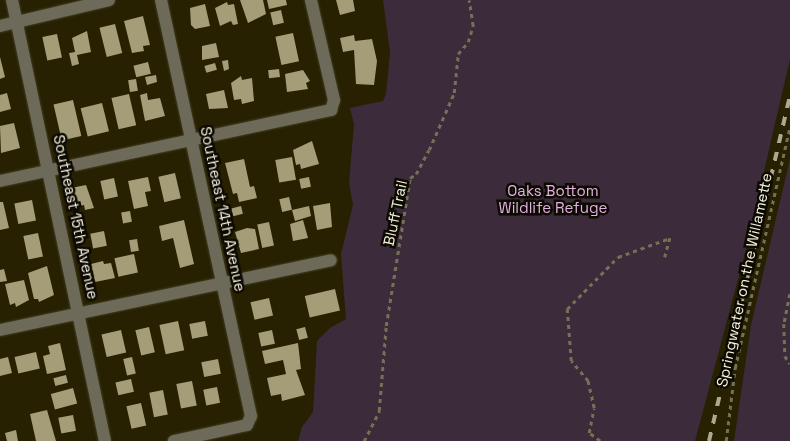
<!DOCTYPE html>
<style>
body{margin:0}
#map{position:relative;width:790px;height:441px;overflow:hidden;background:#272102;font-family:"Space Grotesk",sans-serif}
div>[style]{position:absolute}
.green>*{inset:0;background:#3c2c3b}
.building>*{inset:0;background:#a59d77;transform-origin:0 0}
.path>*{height:2.5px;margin-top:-1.25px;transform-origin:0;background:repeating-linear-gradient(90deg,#757056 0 4px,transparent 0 8px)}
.roads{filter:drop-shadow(0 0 1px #443e21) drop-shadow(0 0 1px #443e21)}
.minor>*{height:12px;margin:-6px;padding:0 6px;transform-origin:6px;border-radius:6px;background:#6d6a5a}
.rail>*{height:4px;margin-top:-2px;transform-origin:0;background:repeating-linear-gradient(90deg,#ada892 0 9px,transparent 0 18px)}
span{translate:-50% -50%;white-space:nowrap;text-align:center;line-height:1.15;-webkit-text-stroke:5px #0d0a02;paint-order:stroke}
.park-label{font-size:15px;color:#e2b2e0}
.street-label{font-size:15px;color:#f7f3e2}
</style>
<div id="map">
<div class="green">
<div style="clip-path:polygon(383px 0,790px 0,790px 59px,745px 253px,695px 441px,298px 441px,302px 427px,313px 412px,317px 341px,330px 328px,346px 319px,341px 254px,353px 205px,349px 183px,354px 124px,350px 108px,383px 101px,386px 94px,390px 52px)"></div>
<div style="clip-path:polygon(790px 159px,790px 441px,734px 441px,751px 325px)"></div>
</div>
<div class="building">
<div style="clip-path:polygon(240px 0,263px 0,266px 14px,248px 23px)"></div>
<div style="clip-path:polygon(267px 0,286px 0,287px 5px,269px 9px)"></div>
<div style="clip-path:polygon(336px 0,353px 0,355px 11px,340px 15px)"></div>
<div style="clip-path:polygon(227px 2px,228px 5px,234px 4px,238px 24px,233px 25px,231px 21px,220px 26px,215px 8px)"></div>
<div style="clip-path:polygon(205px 4px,210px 26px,195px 29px,191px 25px,190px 8px)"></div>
<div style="left:281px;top:10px;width:13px;height:11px;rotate:77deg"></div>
<div style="clip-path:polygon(143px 16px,150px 45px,143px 46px,144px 51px,132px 53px,124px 21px)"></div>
<div style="left:115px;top:24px;width:30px;height:16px;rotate:76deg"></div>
<div style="clip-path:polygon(87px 31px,91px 52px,77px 55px,79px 64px,72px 66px,69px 53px,75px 52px,72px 38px)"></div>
<div style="left:293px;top:33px;width:29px;height:18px;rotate:78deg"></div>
<div style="left:57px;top:34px;width:24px;height:15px;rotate:78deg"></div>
<div style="clip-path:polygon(354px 35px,355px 41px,372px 39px,377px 61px,374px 85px,356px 84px,354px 50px,343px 52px,340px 38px)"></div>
<div style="clip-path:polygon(216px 43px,219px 57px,202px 60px,202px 46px)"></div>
<div style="clip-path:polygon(0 57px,5px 77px,0 79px)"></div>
<div style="clip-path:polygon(228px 60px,229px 69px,224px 71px,222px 61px)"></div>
<div style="left:148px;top:62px;width:12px;height:15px;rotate:76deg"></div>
<div style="left:215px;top:63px;width:7px;height:11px;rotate:74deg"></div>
<div style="left:279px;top:69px;width:8px;height:11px;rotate:83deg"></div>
<div style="clip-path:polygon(303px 70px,310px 81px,306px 83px,308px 89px,287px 92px,285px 74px)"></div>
<div style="clip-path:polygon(156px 75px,157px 82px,147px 85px,145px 77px)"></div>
<div style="clip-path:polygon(241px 76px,242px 80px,252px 78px,254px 101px,242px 104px,241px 99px,234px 100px,231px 83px)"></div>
<div style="left:136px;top:79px;width:12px;height:8px;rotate:81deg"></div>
<div style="clip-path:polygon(224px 90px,228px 108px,209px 109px,206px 94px)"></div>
<div style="clip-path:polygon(7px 93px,11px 109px,0 112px,0 95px)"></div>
<div style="clip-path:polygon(147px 93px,148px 100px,160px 98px,165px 116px,145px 121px,140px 95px)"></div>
<div style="left:129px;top:94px;width:32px;height:18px;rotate:77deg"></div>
<div style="left:73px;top:100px;width:37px;height:20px;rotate:77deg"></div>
<div style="left:102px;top:103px;width:29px;height:22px;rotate:76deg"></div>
<div style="clip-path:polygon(14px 123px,20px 148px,1px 153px,0 126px)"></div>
<div style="clip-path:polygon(312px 141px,319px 164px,301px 169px,300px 164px,296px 165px,293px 150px)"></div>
<div style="left:292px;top:157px;width:23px;height:17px;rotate:80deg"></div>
<div style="clip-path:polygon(244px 159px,250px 187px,254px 186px,257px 198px,239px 202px,237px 193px,233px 194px,225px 163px)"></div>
<div style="left:175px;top:173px;width:26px;height:17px;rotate:77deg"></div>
<div style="clip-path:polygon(148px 177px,151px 191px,145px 192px,148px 206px,134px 209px,128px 181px)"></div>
<div style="left:309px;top:177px;width:10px;height:10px;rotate:79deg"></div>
<div style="left:114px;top:178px;width:19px;height:14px;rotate:78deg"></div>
<div style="clip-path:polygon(86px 185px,94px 208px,85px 210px,84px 205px,75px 207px,71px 188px)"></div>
<div style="left:289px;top:197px;width:13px;height:10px;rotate:77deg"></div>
<div style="left:32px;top:200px;width:21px;height:18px;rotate:79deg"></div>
<div style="clip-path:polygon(0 202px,3px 202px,9px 228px,0 230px)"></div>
<div style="clip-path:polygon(330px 203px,332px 227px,317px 230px,313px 206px)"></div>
<div style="left:241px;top:206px;width:8px;height:10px;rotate:76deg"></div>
<div style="clip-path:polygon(309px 206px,311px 216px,295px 221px,292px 210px)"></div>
<div style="left:130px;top:211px;width:11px;height:9px;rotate:80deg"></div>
<div style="clip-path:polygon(184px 220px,194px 264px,180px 268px,173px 238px,162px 241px,159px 226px)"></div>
<div style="clip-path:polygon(303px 220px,308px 238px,293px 241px,290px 224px)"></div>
<div style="left:269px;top:222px;width:24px;height:12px;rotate:78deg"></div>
<div style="clip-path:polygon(247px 228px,255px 229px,259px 249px,241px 253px,235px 232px)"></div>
<div style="left:104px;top:231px;width:15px;height:14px;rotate:79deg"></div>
<div style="left:38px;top:233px;width:24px;height:15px;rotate:78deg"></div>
<div style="left:137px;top:239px;width:12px;height:8px;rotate:81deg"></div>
<div style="left:134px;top:254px;width:19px;height:20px;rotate:78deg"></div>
<div style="clip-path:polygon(103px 261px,104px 264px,111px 263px,115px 278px,95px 282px,91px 264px)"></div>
<div style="clip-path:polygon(47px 266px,54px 295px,39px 302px,38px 299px,34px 299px,28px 273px)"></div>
<div style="clip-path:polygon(4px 269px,7px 281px,0 282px,0 270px)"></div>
<div style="clip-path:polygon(24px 280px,29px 300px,16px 307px,15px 303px,10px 305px,5px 284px)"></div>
<div style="left:335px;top:289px;width:22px;height:31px;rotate:77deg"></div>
<div style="left:269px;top:298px;width:18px;height:19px;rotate:77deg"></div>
<div style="left:178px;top:321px;width:30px;height:19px;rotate:78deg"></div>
<div style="left:205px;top:321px;width:15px;height:16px;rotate:79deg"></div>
<div style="left:149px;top:327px;width:26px;height:14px;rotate:77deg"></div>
<div style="left:305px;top:327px;width:11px;height:9px;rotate:75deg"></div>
<div style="left:121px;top:330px;width:23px;height:20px;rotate:77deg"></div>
<div style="left:272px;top:330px;width:14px;height:14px;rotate:78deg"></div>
<div style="clip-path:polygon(60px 343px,66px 370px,47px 374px,43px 356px,50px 354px,48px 346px)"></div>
<div style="clip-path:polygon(298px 343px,301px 369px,296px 370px,305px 395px,282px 401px,281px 394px,271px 396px,267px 378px,286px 374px,283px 360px,265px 364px,262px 351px)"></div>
<div style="left:36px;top:352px;width:17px;height:22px;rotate:77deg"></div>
<div style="clip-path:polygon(8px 357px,12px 373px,0 376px,0 359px)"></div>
<div style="left:132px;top:357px;width:17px;height:9px;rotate:77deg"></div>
<div style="left:218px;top:359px;width:15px;height:17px;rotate:79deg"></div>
<div style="left:66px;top:375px;width:8px;height:13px;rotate:76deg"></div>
<div style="left:131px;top:379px;width:13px;height:16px;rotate:77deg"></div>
<div style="left:192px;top:381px;width:25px;height:16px;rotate:79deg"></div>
<div style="left:217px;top:387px;width:16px;height:14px;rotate:79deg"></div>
<div style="left:73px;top:388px;width:16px;height:23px;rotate:75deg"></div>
<div style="left:163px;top:390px;width:25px;height:14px;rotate:79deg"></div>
<div style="left:141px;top:403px;width:23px;height:15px;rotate:77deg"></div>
<div style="clip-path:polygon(47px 410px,56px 441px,36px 441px,30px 414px)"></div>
<div style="left:73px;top:415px;width:16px;height:15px;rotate:79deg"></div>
<div style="clip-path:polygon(16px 430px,18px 441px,7px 441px,5px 433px)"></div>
</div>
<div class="path">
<div style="left:790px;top:294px;width:31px;rotate:101deg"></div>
<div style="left:784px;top:324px;width:32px;rotate:88deg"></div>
<div style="left:785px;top:356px;width:9px;rotate:58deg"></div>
<div style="left:364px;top:441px;width:34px;rotate:-63deg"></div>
<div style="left:379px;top:411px;width:85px;rotate:-85.3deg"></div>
<div style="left:386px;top:326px;width:150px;rotate:-80.8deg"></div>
<div style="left:410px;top:178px;width:7px;rotate:-34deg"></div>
<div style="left:416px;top:174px;width:27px;rotate:-62deg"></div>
<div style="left:429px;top:150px;width:62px;rotate:-66.3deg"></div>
<div style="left:454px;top:93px;width:39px;rotate:-84deg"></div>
<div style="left:458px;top:54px;width:16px;rotate:-50deg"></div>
<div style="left:468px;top:42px;width:17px;rotate:-73deg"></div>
<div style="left:473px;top:26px;width:26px;rotate:-99deg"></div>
<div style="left:600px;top:441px;width:14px;rotate:-144deg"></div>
<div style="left:589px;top:433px;width:25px;rotate:-79deg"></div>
<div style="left:594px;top:408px;width:28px;rotate:-103deg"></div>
<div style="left:588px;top:381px;width:26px;rotate:-130deg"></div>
<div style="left:571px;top:361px;width:52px;rotate:-94.4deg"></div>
<div style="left:567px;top:309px;width:73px;rotate:-45.6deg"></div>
<div style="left:618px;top:257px;width:55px;rotate:-20.1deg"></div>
<div style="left:670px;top:238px;width:23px;rotate:105deg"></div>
<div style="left:726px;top:441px;width:74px;rotate:-83deg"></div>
<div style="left:735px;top:368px;width:248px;rotate:-77.2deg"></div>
</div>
<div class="roads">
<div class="minor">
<div style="left:12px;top:0;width:451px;rotate:78.1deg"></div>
<div style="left:161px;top:0;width:426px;rotate:77.8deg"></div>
<div style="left:251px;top:416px;width:10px;rotate:114deg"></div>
<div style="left:247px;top:425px;width:75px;rotate:167.6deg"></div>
<div style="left:0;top:26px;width:112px;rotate:-13.4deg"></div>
<div style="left:0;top:181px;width:339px;rotate:-12.1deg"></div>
<div style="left:331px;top:110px;width:10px;rotate:-73deg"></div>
<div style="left:334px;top:100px;width:103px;rotate:-103deg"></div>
<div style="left:0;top:330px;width:338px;rotate:-11.9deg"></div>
</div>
</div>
<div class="rail">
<div style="left:709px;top:441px;width:353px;rotate:-76.8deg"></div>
</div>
<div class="park-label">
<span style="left:553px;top:199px">Oaks Bottom<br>Wildlife Refuge</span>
</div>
<div class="street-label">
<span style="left:223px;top:209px;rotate:78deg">Southeast 14th Avenue</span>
<span style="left:395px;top:213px;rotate:-78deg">Bluff Trail</span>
<span style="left:76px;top:217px;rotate:78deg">Southeast 15th Avenue</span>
<span style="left:744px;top:280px;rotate:-78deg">Springwater on the Willamette</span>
</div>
</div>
